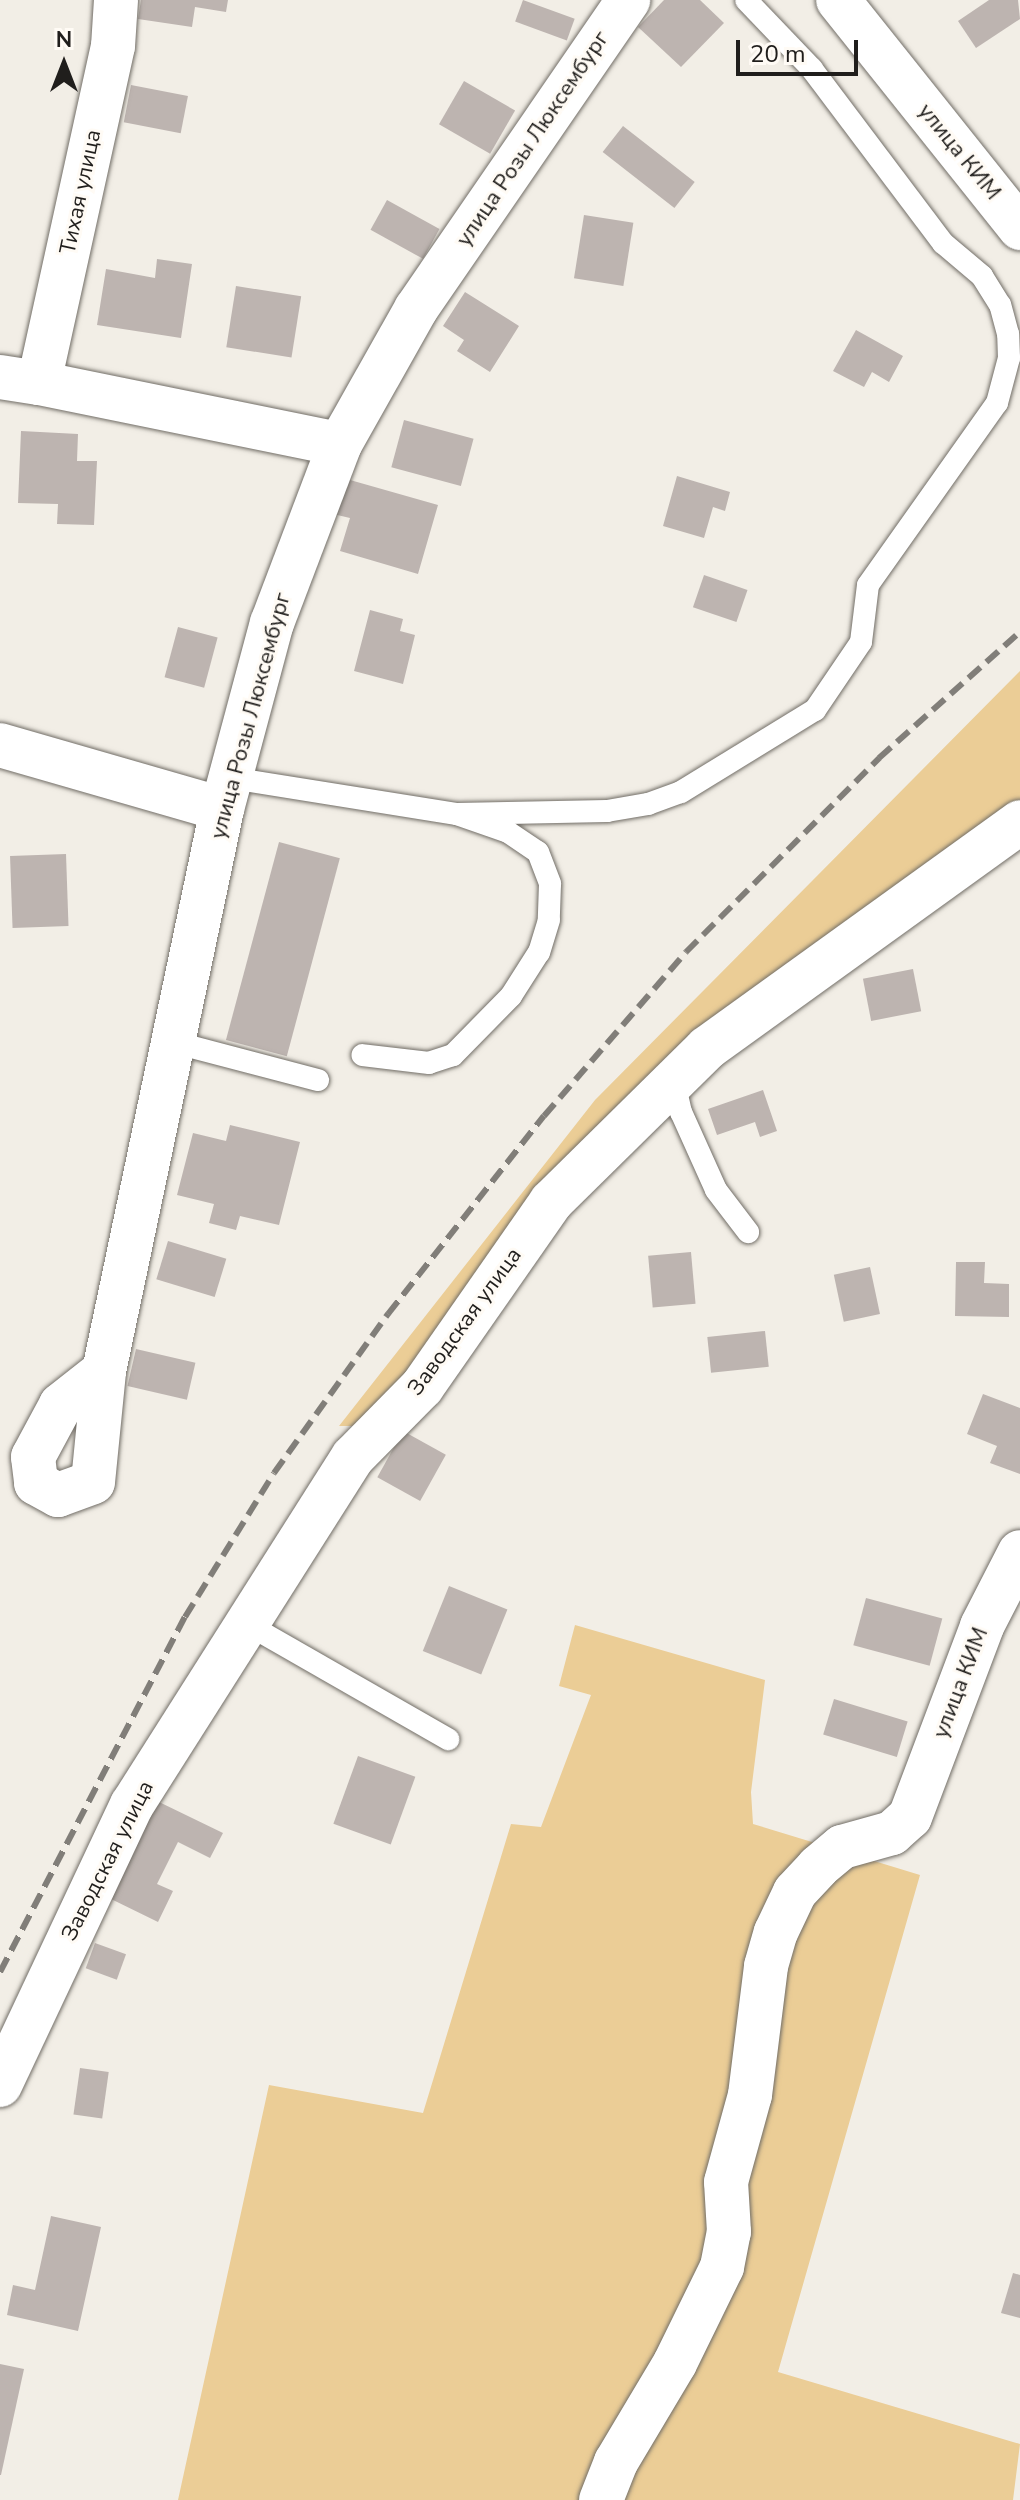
<!DOCTYPE html>
<meta charset="utf-8">
<style>
body{margin:0}
#map{position:relative;width:1020px;height:2500px;overflow:hidden;background:#f2eee6;font-family:"Nunito Sans",sans-serif}
div>[style]{position:absolute}
.green>*{inset:0;background:#ebcd96}
.building>*{inset:0;background:#bdb4b0;transform-origin:0 0}
.roads{filter:drop-shadow(0 0 2px #716d66) drop-shadow(0 0 2px #716d66)}
.service>*{height:22px;margin:-11px;padding:0 11px;transform-origin:11px;border-radius:11px;background:#fff}
.minor>*{height:44px;margin:-22px;padding:0 22px;transform-origin:22px;border-radius:22px;background:#fff}
.tertiary>*{height:44px;margin:-22px;padding:0 22px;transform-origin:22px;border-radius:22px;background:#fff}
.rail>*{height:6px;margin-top:-3px;transform-origin:0;background:repeating-linear-gradient(90deg,#817e79 0 16px,transparent 0 24px)}
span{translate:-50% -50%;white-space:nowrap;text-align:center;line-height:1.15;-webkit-text-stroke:6px #fffbf5;paint-order:stroke}
.street-label{font-size:22px;color:#201e1c}
.north{position:absolute;left:24px;top:24px;width:80px;height:80px;-webkit-text-stroke:6px #fffbf5;paint-order:stroke;rotate:0deg;font-size:22px;font-weight:700;line-height:32px;text-align:center;color:#201e1c}
.north::after{content:'';display:block;margin:auto;width:28px;height:36px;background:#201e1c;clip-path:polygon(50% 0,100% 100%,50% 72%,0 100%)}
.scale{position:absolute;left:736px;top:40px;width:122px;height:36px;box-sizing:border-box;border:4px solid #201e1c;border-top:0;padding-left:10px;font-size:24px;line-height:28px;white-space:nowrap;color:#201e1c;-webkit-text-stroke:6px #fffbf5;paint-order:stroke}
</style>
<div id="map">
<div class="green">
<div style="clip-path:polygon(1020px 671px,1020px 805px,792px 975px,363px 1426px,339px 1426px,595px 1100px)"></div>
<div style="clip-path:polygon(575px 1625px,765px 1680px,751px 1792px,753px 1824px,920px 1875px,778px 2372px,1020px 2444px,1013px 2500px,178px 2500px,269px 2085px,423px 2113px,511px 1824px,541px 1827px,591px 1695px,559px 1686px)"></div>
</div>
<div class="building">
<div style="clip-path:polygon(141px 0,228px 0,226px 12px,195px 7px,192px 27px,138px 19px)"></div>
<div style="left:523px;top:0;width:55px;height:23px;rotate:20deg"></div>
<div style="clip-path:polygon(664px 0,700px 0,724px 23px,681px 67px,638px 27px)"></div>
<div style="clip-path:polygon(989px 0,1018px 0,1020px 19px,976px 48px,958px 21px)"></div>
<div style="left:464px;top:81px;width:59px;height:50px;rotate:30deg"></div>
<div style="left:131px;top:85px;width:58px;height:38px;rotate:11deg"></div>
<div style="left:623px;top:126px;width:91px;height:33px;rotate:38deg"></div>
<div style="left:387px;top:200px;width:60px;height:34px;rotate:29deg"></div>
<div style="left:584px;top:215px;width:50px;height:64px;rotate:9deg"></div>
<div style="clip-path:polygon(157px 259px,192px 264px,181px 338px,97px 325px,106px 269px,155px 278px)"></div>
<div style="left:236px;top:286px;width:66px;height:62px;rotate:9deg"></div>
<div style="clip-path:polygon(465px 292px,519px 326px,490px 372px,457px 351px,464px 340px,443px 326px)"></div>
<div style="clip-path:polygon(856px 330px,903px 356px,889px 382px,872px 372px,864px 387px,833px 371px)"></div>
<div style="left:404px;top:420px;width:72px;height:49px;rotate:15deg"></div>
<div style="clip-path:polygon(21px 431px,78px 434px,77px 461px,97px 461px,94px 525px,57px 524px,58px 504px,18px 503px)"></div>
<div style="clip-path:polygon(677px 476px,730px 492px,725px 511px,713px 507px,704px 538px,663px 526px)"></div>
<div style="clip-path:polygon(343px 478px,438px 505px,418px 574px,340px 551px,350px 518px,333px 514px)"></div>
<div style="left:704px;top:575px;width:46px;height:34px;rotate:19deg"></div>
<div style="clip-path:polygon(370px 610px,403px 619px,400px 631px,415px 635px,403px 684px,354px 671px)"></div>
<div style="left:178px;top:627px;width:41px;height:52px;rotate:15deg"></div>
<div style="left:279px;top:842px;width:63px;height:205px;rotate:15deg"></div>
<div style="left:66px;top:854px;width:72px;height:56px;rotate:88deg"></div>
<div style="left:913px;top:969px;width:43px;height:51px;rotate:79deg"></div>
<div style="clip-path:polygon(763px 1090px,777px 1131px,760px 1137px,755px 1122px,717px 1135px,708px 1109px)"></div>
<div style="clip-path:polygon(230px 1125px,300px 1142px,279px 1225px,240px 1216px,236px 1230px,209px 1223px,214px 1204px,177px 1195px,193px 1133px,226px 1141px)"></div>
<div style="left:168px;top:1241px;width:61px;height:40px;rotate:17deg"></div>
<div style="left:691px;top:1252px;width:52px;height:43px;rotate:85deg"></div>
<div style="clip-path:polygon(956px 1262px,985px 1262px,984px 1283px,1009px 1284px,1009px 1317px,955px 1316px)"></div>
<div style="left:870px;top:1267px;width:48px;height:37px;rotate:78deg"></div>
<div style="left:765px;top:1331px;width:36px;height:58px;rotate:84deg"></div>
<div style="left:136px;top:1349px;width:61px;height:38px;rotate:13deg"></div>
<div style="clip-path:polygon(983px 1394px,1020px 1408px,1020px 1474px,990px 1463px,997px 1446px,967px 1434px)"></div>
<div style="left:403px;top:1431px;width:49px;height:53px;rotate:29deg"></div>
<div style="left:449px;top:1586px;width:63px;height:70px;rotate:22deg"></div>
<div style="left:866px;top:1598px;width:79px;height:49px;rotate:15deg"></div>
<div style="left:834px;top:1699px;width:77px;height:37px;rotate:17deg"></div>
<div style="left:358px;top:1756px;width:61px;height:72px;rotate:20deg"></div>
<div style="clip-path:polygon(157px 1801px,223px 1833px,210px 1858px,178px 1842px,157px 1884px,173px 1891px,158px 1922px,109px 1898px)"></div>
<div style="left:95px;top:1943px;width:33px;height:27px;rotate:20deg"></div>
<div style="left:80px;top:2068px;width:29px;height:47px;rotate:8deg"></div>
<div style="clip-path:polygon(51px 2216px,101px 2227px,78px 2331px,7px 2315px,13px 2285px,35px 2290px)"></div>
<div style="clip-path:polygon(1013px 2273px,1020px 2275px,1020px 2318px,1001px 2313px)"></div>
<div style="clip-path:polygon(0 2364px,24px 2369px,1px 2475px,0 2475px)"></div>
</div>
<div class="roads">
<div class="service">
<div style="left:231px;top:778px;width:229px;rotate:9.1deg"></div>
<div style="left:457px;top:814px;width:54px;rotate:19.4deg"></div>
<div style="left:508px;top:832px;width:36px;rotate:34deg"></div>
<div style="left:538px;top:852px;width:34px;rotate:69deg"></div>
<div style="left:550px;top:884px;width:36px;rotate:92deg"></div>
<div style="left:549px;top:920px;width:34px;rotate:107deg"></div>
<div style="left:539px;top:952px;width:52px;rotate:122.5deg"></div>
<div style="left:511px;top:996px;width:83px;rotate:134.5deg"></div>
<div style="left:453px;top:1055px;width:25px;rotate:162deg"></div>
<div style="left:429px;top:1063px;width:67px;rotate:-173.2deg"></div>
<div style="left:457px;top:814px;width:150px;rotate:-1.1deg"></div>
<div style="left:607px;top:811px;width:42px;rotate:-9.7deg"></div>
<div style="left:648px;top:804px;width:35px;rotate:-20deg"></div>
<div style="left:681px;top:792px;width:157px;rotate:-31.5deg"></div>
<div style="left:815px;top:710px;width:82px;rotate:-55.9deg"></div>
<div style="left:861px;top:642px;width:57px;rotate:-83deg"></div>
<div style="left:868px;top:585px;width:223px;rotate:-54.7deg"></div>
<div style="left:997px;top:403px;width:47px;rotate:-75.1deg"></div>
<div style="left:1009px;top:358px;width:24px;rotate:-92deg"></div>
<div style="left:1008px;top:334px;width:30px;rotate:-105deg"></div>
<div style="left:1000px;top:305px;width:34px;rotate:-122deg"></div>
<div style="left:982px;top:276px;width:51px;rotate:-139.8deg"></div>
<div style="left:943px;top:243px;width:218px;rotate:-127deg"></div>
<div style="left:812px;top:69px;width:95px;rotate:-133.7deg"></div>
<div style="left:173px;top:1042px;width:150px;rotate:14.7deg"></div>
<div style="left:674px;top:1082px;width:31px;rotate:77deg"></div>
<div style="left:681px;top:1112px;width:85px;rotate:65.8deg"></div>
<div style="left:716px;top:1190px;width:53px;rotate:52.7deg"></div>
<div style="left:247px;top:1624px;width:232px;rotate:29.8deg"></div>
</div>
<div class="minor">
<div style="left:116px;top:0;width:46px;rotate:93.7deg"></div>
<div style="left:113px;top:46px;width:345px;rotate:102.4deg"></div>
<div style="left:39px;top:383px;width:307px;rotate:11.5deg"></div>
<div style="left:0;top:377px;width:39px;rotate:9deg"></div>
<div style="left:0;top:745px;width:231px;rotate:16.1deg"></div>
<div style="left:104px;top:1371px;width:55px;rotate:141.7deg"></div>
<div style="left:61px;top:1405px;width:59px;rotate:118.3deg"></div>
<div style="left:33px;top:1457px;width:26px;rotate:83deg"></div>
<div style="left:36px;top:1483px;width:25px;rotate:29deg"></div>
<div style="left:58px;top:1495px;width:37px;rotate:-20deg"></div>
<div style="left:93px;top:1482px;width:112px;rotate:-84.3deg"></div>
<div style="left:104px;top:1371px;width:574px;rotate:-78.14deg"></div>
<div style="left:222px;top:809px;width:193px;rotate:-75deg"></div>
<div style="left:272px;top:623px;width:191px;rotate:-69.2deg"></div>
<div style="left:340px;top:444px;width:155px;rotate:-60.6deg"></div>
<div style="left:416px;top:309px;width:375px;rotate:-55.5deg"></div>
<div style="left:0;top:2085px;width:310px;rotate:-64.8deg"></div>
<div style="left:132px;top:1805px;width:412px;rotate:-57.6deg"></div>
<div style="left:353px;top:1457px;width:98px;rotate:-45.4deg"></div>
<div style="left:422px;top:1387px;width:226px;rotate:-55.1deg"></div>
<div style="left:551px;top:1202px;width:219px;rotate:-44.6deg"></div>
<div style="left:707px;top:1048px;width:386px;rotate:-35.8deg"></div>
<div style="left:601px;top:2500px;width:41px;rotate:-68.5deg"></div>
<div style="left:616px;top:2462px;width:115px;rotate:-59.2deg"></div>
<div style="left:675px;top:2363px;width:107px;rotate:-63.9deg"></div>
<div style="left:722px;top:2267px;width:36px;rotate:-79deg"></div>
<div style="left:729px;top:2232px;width:50px;rotate:-93.4deg"></div>
<div style="left:726px;top:2182px;width:90px;rotate:-74.6deg"></div>
<div style="left:750px;top:2095px;width:130px;rotate:-82.9deg"></div>
<div style="left:766px;top:1966px;width:35px;rotate:-74deg"></div>
<div style="left:776px;top:1932px;width:44px;rotate:-64.6deg"></div>
<div style="left:795px;top:1892px;width:34px;rotate:-47deg"></div>
<div style="left:818px;top:1867px;width:31px;rotate:-40deg"></div>
<div style="left:842px;top:1847px;width:52px;rotate:-15.6deg"></div>
<div style="left:892px;top:1833px;width:24px;rotate:-42deg"></div>
<div style="left:910px;top:1817px;width:204px;rotate:-69.3deg"></div>
<div style="left:982px;top:1626px;width:83px;rotate:-62.8deg"></div>
</div>
<div class="tertiary">
<div style="left:838px;top:0;width:292px;rotate:51.4deg"></div>
</div>
</div>
<div class="rail">
<div style="left:0;top:1972px;width:400px;rotate:-62.5deg"></div>
<div style="left:185px;top:1617px;width:169px;rotate:-58.3deg"></div>
<div style="left:274px;top:1473px;width:196px;rotate:-54.4deg"></div>
<div style="left:388px;top:1314px;width:252px;rotate:-51.8deg"></div>
<div style="left:544px;top:1116px;width:217px;rotate:-49.1deg"></div>
<div style="left:686px;top:952px;width:274px;rotate:-45.1deg"></div>
<div style="left:879px;top:758px;width:189px;rotate:-41.8deg"></div>
</div>
<div class="street-label">
<span style="left:533px;top:139px;rotate:-56deg">улица Розы Люксембург</span>
<span style="left:959px;top:152px;rotate:51deg">улица КИМ</span>
<span style="left:81px;top:192px;rotate:-78deg">Тихая улица</span>
<span style="left:251px;top:716px;rotate:-75deg">улица Розы Люксембург</span>
<span style="left:465px;top:1322px;rotate:-54deg">Заводская улица</span>
<span style="left:961px;top:1683px;rotate:-69deg">улица КИМ</span>
<span style="left:108px;top:1861px;rotate:-63deg">Заводская улица</span>
</div>
<div class="north">N</div>
<div class="scale">20 m</div>
</div>
